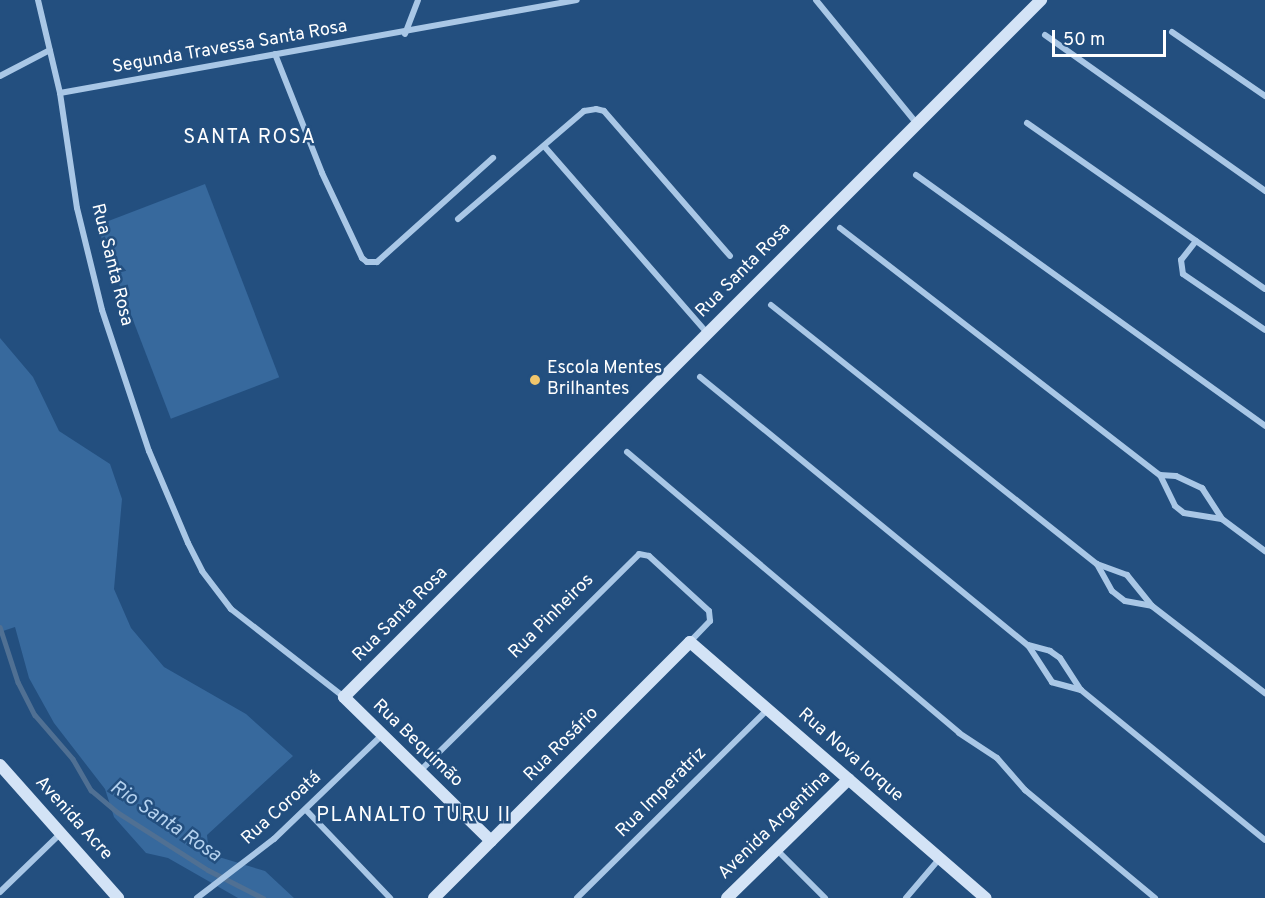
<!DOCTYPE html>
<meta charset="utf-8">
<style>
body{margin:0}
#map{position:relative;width:1265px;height:898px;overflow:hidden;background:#234f7f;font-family:Overpass,sans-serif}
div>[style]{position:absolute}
.green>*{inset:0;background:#37699d;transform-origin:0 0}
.stream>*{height:4.5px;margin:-2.25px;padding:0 2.25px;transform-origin:2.25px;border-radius:2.25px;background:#507093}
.street>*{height:6px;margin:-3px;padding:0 3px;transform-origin:3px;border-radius:3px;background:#a9c7e6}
.secondary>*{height:12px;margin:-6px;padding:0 6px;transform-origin:6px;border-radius:6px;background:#d3e3f6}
.dots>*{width:16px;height:16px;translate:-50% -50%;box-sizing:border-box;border:3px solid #234f7f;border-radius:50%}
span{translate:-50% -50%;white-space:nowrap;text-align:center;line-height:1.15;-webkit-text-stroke:5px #234f7f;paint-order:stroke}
.street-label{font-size:18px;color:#fff}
.poi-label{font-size:18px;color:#fff}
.left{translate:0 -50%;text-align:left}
.neighbourhood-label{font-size:20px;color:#fff;letter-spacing:1.5px}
.water-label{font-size:20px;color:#b4d1ee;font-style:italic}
.scale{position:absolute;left:1052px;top:30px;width:114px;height:27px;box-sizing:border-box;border:3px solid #fff;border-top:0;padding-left:8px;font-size:18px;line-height:21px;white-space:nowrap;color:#fff;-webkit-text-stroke:4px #234f7f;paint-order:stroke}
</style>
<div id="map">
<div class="green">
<div style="left:205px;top:184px;width:207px;height:116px;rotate:69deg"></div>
<div style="clip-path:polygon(0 338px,33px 377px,59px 431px,110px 464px,122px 499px,114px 589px,131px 628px,164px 667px,246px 714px,293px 756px,207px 835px,209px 854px,265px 871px,294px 898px,238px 898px,168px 858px,146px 853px,114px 817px,105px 789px,54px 723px,29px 678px,15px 627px,0 632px)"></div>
</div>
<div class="stream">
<div style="left:0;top:627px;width:58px;rotate:71.9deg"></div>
<div style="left:18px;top:682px;width:37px;rotate:63deg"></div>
<div style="left:35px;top:715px;width:58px;rotate:49.2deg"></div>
<div style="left:73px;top:759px;width:36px;rotate:60deg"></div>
<div style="left:91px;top:790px;width:34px;rotate:40deg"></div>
<div style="left:117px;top:812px;width:108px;rotate:32.5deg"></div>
<div style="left:208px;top:870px;width:62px;rotate:27deg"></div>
</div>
<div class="street">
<div style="left:38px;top:0;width:96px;rotate:76.7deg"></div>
<div style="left:60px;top:93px;width:116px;rotate:81.6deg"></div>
<div style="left:77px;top:208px;width:105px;rotate:76.2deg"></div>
<div style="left:102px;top:310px;width:149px;rotate:71.6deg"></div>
<div style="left:149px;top:451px;width:100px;rotate:67deg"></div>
<div style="left:188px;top:543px;width:31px;rotate:63deg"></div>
<div style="left:202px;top:571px;width:48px;rotate:52.7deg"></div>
<div style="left:231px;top:609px;width:143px;rotate:37.9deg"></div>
<div style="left:816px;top:0;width:160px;rotate:50.8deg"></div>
<div style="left:1172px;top:32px;width:113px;rotate:34.5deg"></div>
<div style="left:405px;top:34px;width:36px;rotate:-69deg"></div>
<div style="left:1045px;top:35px;width:270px;rotate:35.3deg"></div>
<div style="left:275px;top:54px;width:128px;rotate:68.4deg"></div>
<div style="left:322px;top:173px;width:94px;rotate:64.8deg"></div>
<div style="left:362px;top:258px;width:6px;rotate:39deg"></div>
<div style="left:367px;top:262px;width:10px"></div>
<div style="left:377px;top:262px;width:156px;rotate:-41.9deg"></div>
<div style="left:0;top:76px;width:56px;rotate:-27.5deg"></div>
<div style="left:60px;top:93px;width:525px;rotate:-10.2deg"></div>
<div style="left:1027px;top:123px;width:290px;rotate:34.9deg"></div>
<div style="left:544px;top:146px;width:248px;rotate:48.9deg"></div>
<div style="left:916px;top:175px;width:430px;rotate:35.7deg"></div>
<div style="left:458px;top:219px;width:166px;rotate:-40.6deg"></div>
<div style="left:584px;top:111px;width:12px;rotate:-9deg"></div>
<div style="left:596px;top:109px;width:8px;rotate:14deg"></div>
<div style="left:604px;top:111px;width:192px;rotate:49deg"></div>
<div style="left:840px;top:228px;width:404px;rotate:37.7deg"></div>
<div style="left:1160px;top:475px;width:34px;rotate:64deg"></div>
<div style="left:1175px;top:506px;width:11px;rotate:38deg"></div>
<div style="left:1184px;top:513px;width:38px;rotate:9deg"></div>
<div style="left:1196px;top:241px;width:24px;rotate:128deg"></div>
<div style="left:1181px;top:260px;width:14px;rotate:82deg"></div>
<div style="left:1183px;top:274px;width:99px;rotate:34.3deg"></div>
<div style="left:771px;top:305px;width:416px;rotate:38.5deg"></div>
<div style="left:1097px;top:564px;width:32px;rotate:20deg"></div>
<div style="left:1127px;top:575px;width:40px;rotate:51deg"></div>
<div style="left:1152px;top:606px;width:143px;rotate:37.6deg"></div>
<div style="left:700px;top:377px;width:424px;rotate:39.3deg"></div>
<div style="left:627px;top:452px;width:435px;rotate:40.2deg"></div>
<div style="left:959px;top:733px;width:45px;rotate:33.3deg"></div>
<div style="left:997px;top:758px;width:43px;rotate:48.8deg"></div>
<div style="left:1025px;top:790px;width:169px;rotate:39.7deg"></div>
<div style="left:1160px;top:475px;width:16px;rotate:4deg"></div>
<div style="left:1176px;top:476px;width:29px;rotate:25deg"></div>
<div style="left:1202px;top:488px;width:37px;rotate:57deg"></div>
<div style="left:1222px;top:519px;width:54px;rotate:36.7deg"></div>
<div style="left:1097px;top:564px;width:31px;rotate:61deg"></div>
<div style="left:1112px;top:591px;width:16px;rotate:38deg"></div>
<div style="left:1125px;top:601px;width:27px;rotate:10deg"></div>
<div style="left:1081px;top:690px;width:30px;rotate:-165deg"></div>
<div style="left:1052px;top:682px;width:44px;rotate:-123deg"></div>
<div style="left:1028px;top:645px;width:23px;rotate:15deg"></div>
<div style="left:1050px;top:651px;width:12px;rotate:35deg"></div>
<div style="left:1060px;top:658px;width:38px;rotate:57deg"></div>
<div style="left:1081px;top:690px;width:237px;rotate:39.2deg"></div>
<div style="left:420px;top:771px;width:308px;rotate:-44.7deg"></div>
<div style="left:639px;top:554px;width:10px;rotate:11deg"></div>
<div style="left:649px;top:556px;width:81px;rotate:42.5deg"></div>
<div style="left:709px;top:611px;width:10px;rotate:84deg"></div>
<div style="left:710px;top:621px;width:29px;rotate:134deg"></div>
<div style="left:306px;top:810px;width:122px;rotate:46.3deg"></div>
<div style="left:777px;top:850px;width:68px;rotate:45deg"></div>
<div style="left:0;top:892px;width:85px;rotate:-44deg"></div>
<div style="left:197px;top:898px;width:97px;rotate:-37.5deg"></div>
<div style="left:274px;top:839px;width:150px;rotate:-43.9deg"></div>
<div style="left:577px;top:898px;width:269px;rotate:-44.7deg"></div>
<div style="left:906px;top:898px;width:52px;rotate:-49.6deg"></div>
</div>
<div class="secondary">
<div style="left:0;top:765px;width:178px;rotate:48.4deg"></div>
<div style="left:491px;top:841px;width:206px;rotate:-135.6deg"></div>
<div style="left:344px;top:697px;width:986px;rotate:-45deg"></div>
<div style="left:434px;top:898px;width:362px;rotate:-45deg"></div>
<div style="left:690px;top:642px;width:391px;rotate:40.9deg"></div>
<div style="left:727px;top:898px;width:170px;rotate:-44.3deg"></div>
</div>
<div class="dots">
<div style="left:535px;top:380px;background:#f1c66c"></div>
</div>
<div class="street-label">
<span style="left:230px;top:48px;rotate:-10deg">Segunda Travessa Santa Rosa</span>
<span style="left:111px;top:265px;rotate:76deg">Rua Santa Rosa</span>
<span style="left:744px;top:271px;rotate:-45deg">Rua Santa Rosa</span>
<span style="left:401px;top:615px;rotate:-45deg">Rua Santa Rosa</span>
<span style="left:552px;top:617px;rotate:-45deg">Rua Pinheiros</span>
<span style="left:417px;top:744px;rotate:44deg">Rua Bequimão</span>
<span style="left:562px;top:745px;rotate:-45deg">Rua Rosário</span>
<span style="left:850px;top:756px;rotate:41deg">Rua Nova Iorque</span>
<span style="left:662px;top:793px;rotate:-45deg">Rua Imperatriz</span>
<span style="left:282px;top:809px;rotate:-42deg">Rua Coroatá</span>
<span style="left:73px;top:819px;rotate:48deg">Avenida Acre</span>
<span style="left:775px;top:826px;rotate:-44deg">Avenida Argentina</span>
</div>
<div class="poi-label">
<span class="left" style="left:547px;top:380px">Escola Mentes<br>Brilhantes</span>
</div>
<div class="neighbourhood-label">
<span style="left:250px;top:138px">SANTA ROSA</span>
<span style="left:414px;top:816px">PLANALTO TURU II</span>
</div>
<div class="water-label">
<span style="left:165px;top:822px;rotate:34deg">Rio Santa Rosa</span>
</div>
<div class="scale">50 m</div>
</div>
